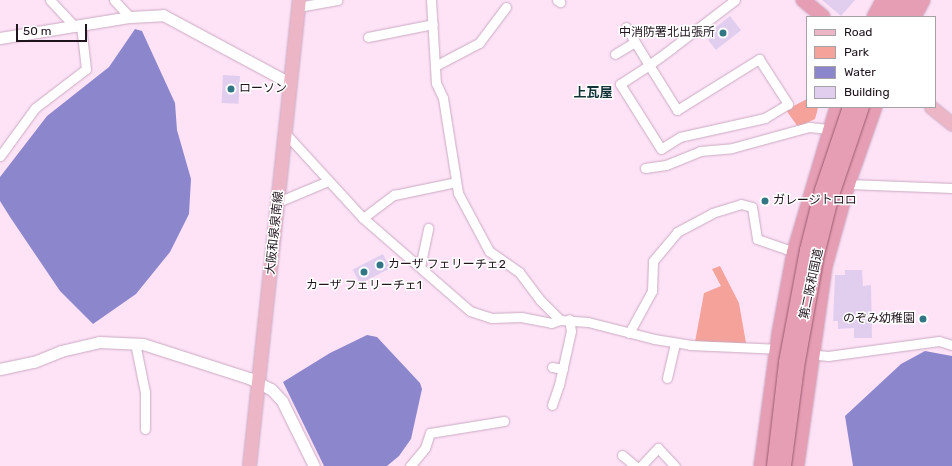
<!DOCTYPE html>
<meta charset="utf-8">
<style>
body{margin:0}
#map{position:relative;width:952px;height:466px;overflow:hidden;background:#fee3f7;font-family:Rubik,"Noto Sans JP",sans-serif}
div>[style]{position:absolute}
.green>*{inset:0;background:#f5a29b}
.water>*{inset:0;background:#8c87cc}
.building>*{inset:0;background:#e1ceef;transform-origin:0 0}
.roads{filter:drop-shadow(0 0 1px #caaac1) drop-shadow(0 0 1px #caaac1)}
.minor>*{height:9px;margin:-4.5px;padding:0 4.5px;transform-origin:4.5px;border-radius:4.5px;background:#fff}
.tertiary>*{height:11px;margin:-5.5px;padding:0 5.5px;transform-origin:5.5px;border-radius:5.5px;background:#fff}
.primary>*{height:13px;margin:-6.5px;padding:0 6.5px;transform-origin:6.5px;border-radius:6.5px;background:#ecb6c7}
.trunk>*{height:14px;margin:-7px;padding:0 7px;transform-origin:7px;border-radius:7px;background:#e69eb4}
.bridges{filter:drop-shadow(0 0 1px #9c5d73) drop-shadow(0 0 1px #9c5d73)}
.trunk-bridge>*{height:14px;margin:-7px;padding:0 7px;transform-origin:7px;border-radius:7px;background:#e69eb4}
.dots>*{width:11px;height:11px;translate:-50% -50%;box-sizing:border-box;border:2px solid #fff;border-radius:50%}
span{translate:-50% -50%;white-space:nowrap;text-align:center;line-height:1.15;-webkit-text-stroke:3px #fff;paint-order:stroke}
.poi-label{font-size:12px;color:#20141d}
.right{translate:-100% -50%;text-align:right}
.left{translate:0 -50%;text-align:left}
.street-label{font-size:12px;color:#20141d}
.neighbourhood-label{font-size:13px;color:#113239;font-weight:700}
.legend{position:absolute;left:806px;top:16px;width:130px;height:92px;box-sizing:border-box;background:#fff;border:1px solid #a6a1a5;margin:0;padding:5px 7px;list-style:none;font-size:12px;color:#20141d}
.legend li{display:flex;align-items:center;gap:8px;height:20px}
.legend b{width:20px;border:1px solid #a6a1a5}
.scale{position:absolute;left:16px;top:24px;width:71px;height:18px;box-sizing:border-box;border:2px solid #20141d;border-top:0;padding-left:5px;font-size:12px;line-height:14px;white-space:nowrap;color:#20141d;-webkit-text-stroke:3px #fff;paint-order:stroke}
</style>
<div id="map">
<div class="green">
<div style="clip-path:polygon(807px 99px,807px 107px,818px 107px,817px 112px,815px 119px,798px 127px,786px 110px)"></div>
<div style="clip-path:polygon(720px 266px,739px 303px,746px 343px,695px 342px,704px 293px,721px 286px,712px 269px)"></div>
</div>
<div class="water">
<div style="clip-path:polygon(135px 29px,142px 31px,175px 103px,177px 130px,191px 179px,189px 214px,170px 252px,136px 294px,93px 324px,60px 291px,10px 217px,0 201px,0 177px,47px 116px,109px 67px)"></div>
<div style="clip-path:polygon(367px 335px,377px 337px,420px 383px,422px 389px,411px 439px,399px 456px,387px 466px,324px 466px,283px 382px,330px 353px)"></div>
<div style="clip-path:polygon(925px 351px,952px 356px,952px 466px,853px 466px,845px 416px,901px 364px)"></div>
</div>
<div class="building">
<div style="clip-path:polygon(822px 0,855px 0,841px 16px)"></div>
<div style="left:730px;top:16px;width:18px;height:32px;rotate:52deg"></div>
<div style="left:223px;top:75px;width:17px;height:28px;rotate:3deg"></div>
<div style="left:383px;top:254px;width:16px;height:34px;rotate:63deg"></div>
<div style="clip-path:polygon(845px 270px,862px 270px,863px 286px,871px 285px,872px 338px,854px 338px,854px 328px,838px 329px,838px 321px,833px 321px,835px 275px,845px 275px)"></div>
</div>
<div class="roads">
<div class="minor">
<div style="left:50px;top:0;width:37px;rotate:47deg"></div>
<div style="left:114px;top:0;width:23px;rotate:47deg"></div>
<div style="left:431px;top:0;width:83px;rotate:86.6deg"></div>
<div style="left:436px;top:83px;width:17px;rotate:65deg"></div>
<div style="left:443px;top:98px;width:96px;rotate:81deg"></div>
<div style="left:458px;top:193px;width:66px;rotate:61.9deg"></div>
<div style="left:489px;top:251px;width:37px;rotate:35deg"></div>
<div style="left:519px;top:272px;width:35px;rotate:53deg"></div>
<div style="left:540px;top:300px;width:28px;rotate:45deg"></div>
<div style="left:560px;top:320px;width:28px;rotate:4deg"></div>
<div style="left:588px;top:322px;width:68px;rotate:14.4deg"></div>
<div style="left:654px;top:339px;width:36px;rotate:9deg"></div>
<div style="left:690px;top:345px;width:91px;rotate:2.5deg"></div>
<div style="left:557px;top:0;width:4px;rotate:34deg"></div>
<div style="left:298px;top:7px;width:40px;rotate:-10deg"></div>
<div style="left:626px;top:27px;width:44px;rotate:58.8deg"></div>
<div style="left:649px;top:65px;width:53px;rotate:58.1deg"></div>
<div style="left:677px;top:110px;width:97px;rotate:-31.9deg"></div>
<div style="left:759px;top:59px;width:54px;rotate:57.2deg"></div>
<div style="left:788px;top:104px;width:27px;rotate:149deg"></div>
<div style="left:765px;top:118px;width:87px;rotate:167.4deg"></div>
<div style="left:680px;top:137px;width:22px;rotate:148deg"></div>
<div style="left:661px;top:149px;width:77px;rotate:-122.2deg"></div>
<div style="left:620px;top:84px;width:35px;rotate:-33deg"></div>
<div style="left:649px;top:65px;width:29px;rotate:-36deg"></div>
<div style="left:672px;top:48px;width:79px;rotate:-37.3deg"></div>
<div style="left:368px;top:37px;width:66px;rotate:-11.3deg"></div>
<div style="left:615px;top:54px;width:23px;rotate:-31deg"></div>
<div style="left:435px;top:66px;width:50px;rotate:-27.6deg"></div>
<div style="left:479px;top:43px;width:45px;rotate:-53.1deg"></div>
<div style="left:285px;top:133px;width:115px;rotate:47.5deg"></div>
<div style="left:363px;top:218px;width:142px;rotate:41deg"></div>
<div style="left:470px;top:311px;width:23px;rotate:18deg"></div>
<div style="left:492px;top:318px;width:29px;rotate:-2deg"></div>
<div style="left:521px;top:317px;width:31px;rotate:11deg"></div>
<div style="left:551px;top:323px;width:9px;rotate:-18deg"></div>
<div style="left:0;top:156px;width:59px;rotate:-53.9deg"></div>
<div style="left:35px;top:108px;width:64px;rotate:-37.4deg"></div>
<div style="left:86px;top:69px;width:43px;rotate:-96.6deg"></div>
<div style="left:645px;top:168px;width:21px;rotate:-8deg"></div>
<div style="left:666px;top:165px;width:37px;rotate:-22deg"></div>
<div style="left:700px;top:151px;width:32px;rotate:-5deg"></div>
<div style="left:732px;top:148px;width:80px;rotate:-15.3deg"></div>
<div style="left:809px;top:127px;width:20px;rotate:6deg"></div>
<div style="left:848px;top:184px;width:104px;rotate:2.2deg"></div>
<div style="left:278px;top:202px;width:54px;rotate:-22.8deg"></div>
<div style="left:363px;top:218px;width:39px;rotate:-37deg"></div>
<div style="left:394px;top:195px;width:63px;rotate:-11.8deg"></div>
<div style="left:420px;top:267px;width:40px;rotate:-78deg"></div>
<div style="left:629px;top:333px;width:48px;rotate:-61.3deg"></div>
<div style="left:652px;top:291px;width:30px;rotate:-88deg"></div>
<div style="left:653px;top:261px;width:38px;rotate:-50deg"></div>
<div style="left:677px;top:232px;width:40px;rotate:-28deg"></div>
<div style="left:712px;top:213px;width:30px;rotate:-17deg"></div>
<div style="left:741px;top:204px;width:11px;rotate:15deg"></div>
<div style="left:752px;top:207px;width:32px;rotate:81deg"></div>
<div style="left:757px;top:239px;width:39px;rotate:19deg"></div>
<div style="left:135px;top:343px;width:50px;rotate:78.5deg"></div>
<div style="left:145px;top:392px;width:37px;rotate:90deg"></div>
<div style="left:808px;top:354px;width:20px;rotate:6deg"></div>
<div style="left:828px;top:356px;width:112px;rotate:-7.7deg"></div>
<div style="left:939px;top:341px;width:14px;rotate:17deg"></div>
<div style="left:552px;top:367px;width:11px;rotate:10deg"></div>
<div style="left:667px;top:378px;width:36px;rotate:-77deg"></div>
<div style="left:552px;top:405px;width:21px;rotate:-71deg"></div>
<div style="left:559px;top:385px;width:55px;rotate:-77.5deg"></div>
<div style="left:571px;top:331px;width:12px;rotate:-99deg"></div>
<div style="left:622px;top:455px;width:17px;rotate:40deg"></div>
<div style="left:410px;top:466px;width:23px;rotate:-50deg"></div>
<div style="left:425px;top:448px;width:16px;rotate:-72deg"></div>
<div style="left:430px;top:433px;width:75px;rotate:-9.2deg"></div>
<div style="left:641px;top:466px;width:25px;rotate:-47deg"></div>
<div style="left:658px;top:448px;width:25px;rotate:47deg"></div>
</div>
<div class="tertiary">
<div style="left:0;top:38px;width:132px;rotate:-9.2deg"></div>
<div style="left:130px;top:17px;width:33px;rotate:-3deg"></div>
<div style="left:163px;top:15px;width:144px;rotate:28.2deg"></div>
<div style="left:0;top:369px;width:35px;rotate:-12deg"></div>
<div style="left:34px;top:362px;width:29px;rotate:-22deg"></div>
<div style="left:61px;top:351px;width:39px;rotate:-13deg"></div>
<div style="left:99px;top:342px;width:44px;rotate:2.6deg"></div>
<div style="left:143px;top:344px;width:111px;rotate:17.8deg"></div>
<div style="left:249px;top:378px;width:25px;rotate:27deg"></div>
<div style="left:271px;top:389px;width:16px;rotate:47deg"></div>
<div style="left:282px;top:401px;width:72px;rotate:63.8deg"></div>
</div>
<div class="primary">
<div style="left:931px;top:107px;width:27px;rotate:39deg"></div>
<div style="left:249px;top:466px;width:469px;rotate:-83.9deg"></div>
</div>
<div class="trunk">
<div style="left:803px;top:0;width:26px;rotate:40deg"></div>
<div style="left:874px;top:17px;width:19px;rotate:-62deg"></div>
<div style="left:888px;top:17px;width:19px;rotate:-65deg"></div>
<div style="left:901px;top:17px;width:19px;rotate:-62deg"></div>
<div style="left:914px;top:17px;width:19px;rotate:-62deg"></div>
<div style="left:761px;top:466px;width:134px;rotate:-82.3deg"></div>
<div style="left:779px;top:333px;width:82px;rotate:-79.5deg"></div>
<div style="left:794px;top:252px;width:151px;rotate:-73.5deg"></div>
<div style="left:797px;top:466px;width:201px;rotate:-82deg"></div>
<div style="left:825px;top:267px;width:86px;rotate:-74.5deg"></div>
<div style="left:848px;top:184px;width:82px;rotate:-70.7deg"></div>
</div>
</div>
<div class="bridges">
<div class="trunk-bridge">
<div style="left:774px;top:466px;width:105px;rotate:-83.4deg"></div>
<div style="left:786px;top:362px;width:114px;rotate:-79.4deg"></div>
<div style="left:807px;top:250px;width:62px;rotate:-76deg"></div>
<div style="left:822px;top:190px;width:88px;rotate:-71.4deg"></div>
<div style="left:784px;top:466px;width:100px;rotate:-82.5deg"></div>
<div style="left:797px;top:367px;width:114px;rotate:-79.9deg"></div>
<div style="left:817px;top:255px;width:62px;rotate:-76deg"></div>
<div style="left:832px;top:195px;width:93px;rotate:-71.2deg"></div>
</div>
</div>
<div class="dots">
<div style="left:723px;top:33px;background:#317684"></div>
<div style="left:231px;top:89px;background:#317684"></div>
<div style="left:765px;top:201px;background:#317684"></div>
<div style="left:380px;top:265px;background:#317684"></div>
<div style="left:364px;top:272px;background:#317684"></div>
<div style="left:923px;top:319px;background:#317684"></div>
</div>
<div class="poi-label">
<span class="right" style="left:715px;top:33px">中消防署北出張所</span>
<span class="left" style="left:239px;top:89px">ローソン</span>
<span class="left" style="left:773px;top:201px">ガレージトロロ</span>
<span class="left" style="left:388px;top:265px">カーザ フェリーチェ2</span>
<span style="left:364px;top:286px">カーザ フェリーチェ1</span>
<span class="right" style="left:915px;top:319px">のぞみ幼稚園</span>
</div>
<div class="street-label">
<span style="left:275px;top:233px;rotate:-84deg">大阪和泉泉南線</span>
<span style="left:812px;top:284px;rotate:-78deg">第二阪和国道</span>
</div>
<div class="neighbourhood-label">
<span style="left:593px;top:93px">上瓦屋</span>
</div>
<ul class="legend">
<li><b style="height:5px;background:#ecb6c7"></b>Road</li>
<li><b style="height:11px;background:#f5a29b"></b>Park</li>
<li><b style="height:11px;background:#8c87cc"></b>Water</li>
<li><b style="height:11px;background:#e1ceef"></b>Building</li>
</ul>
<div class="scale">50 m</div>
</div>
